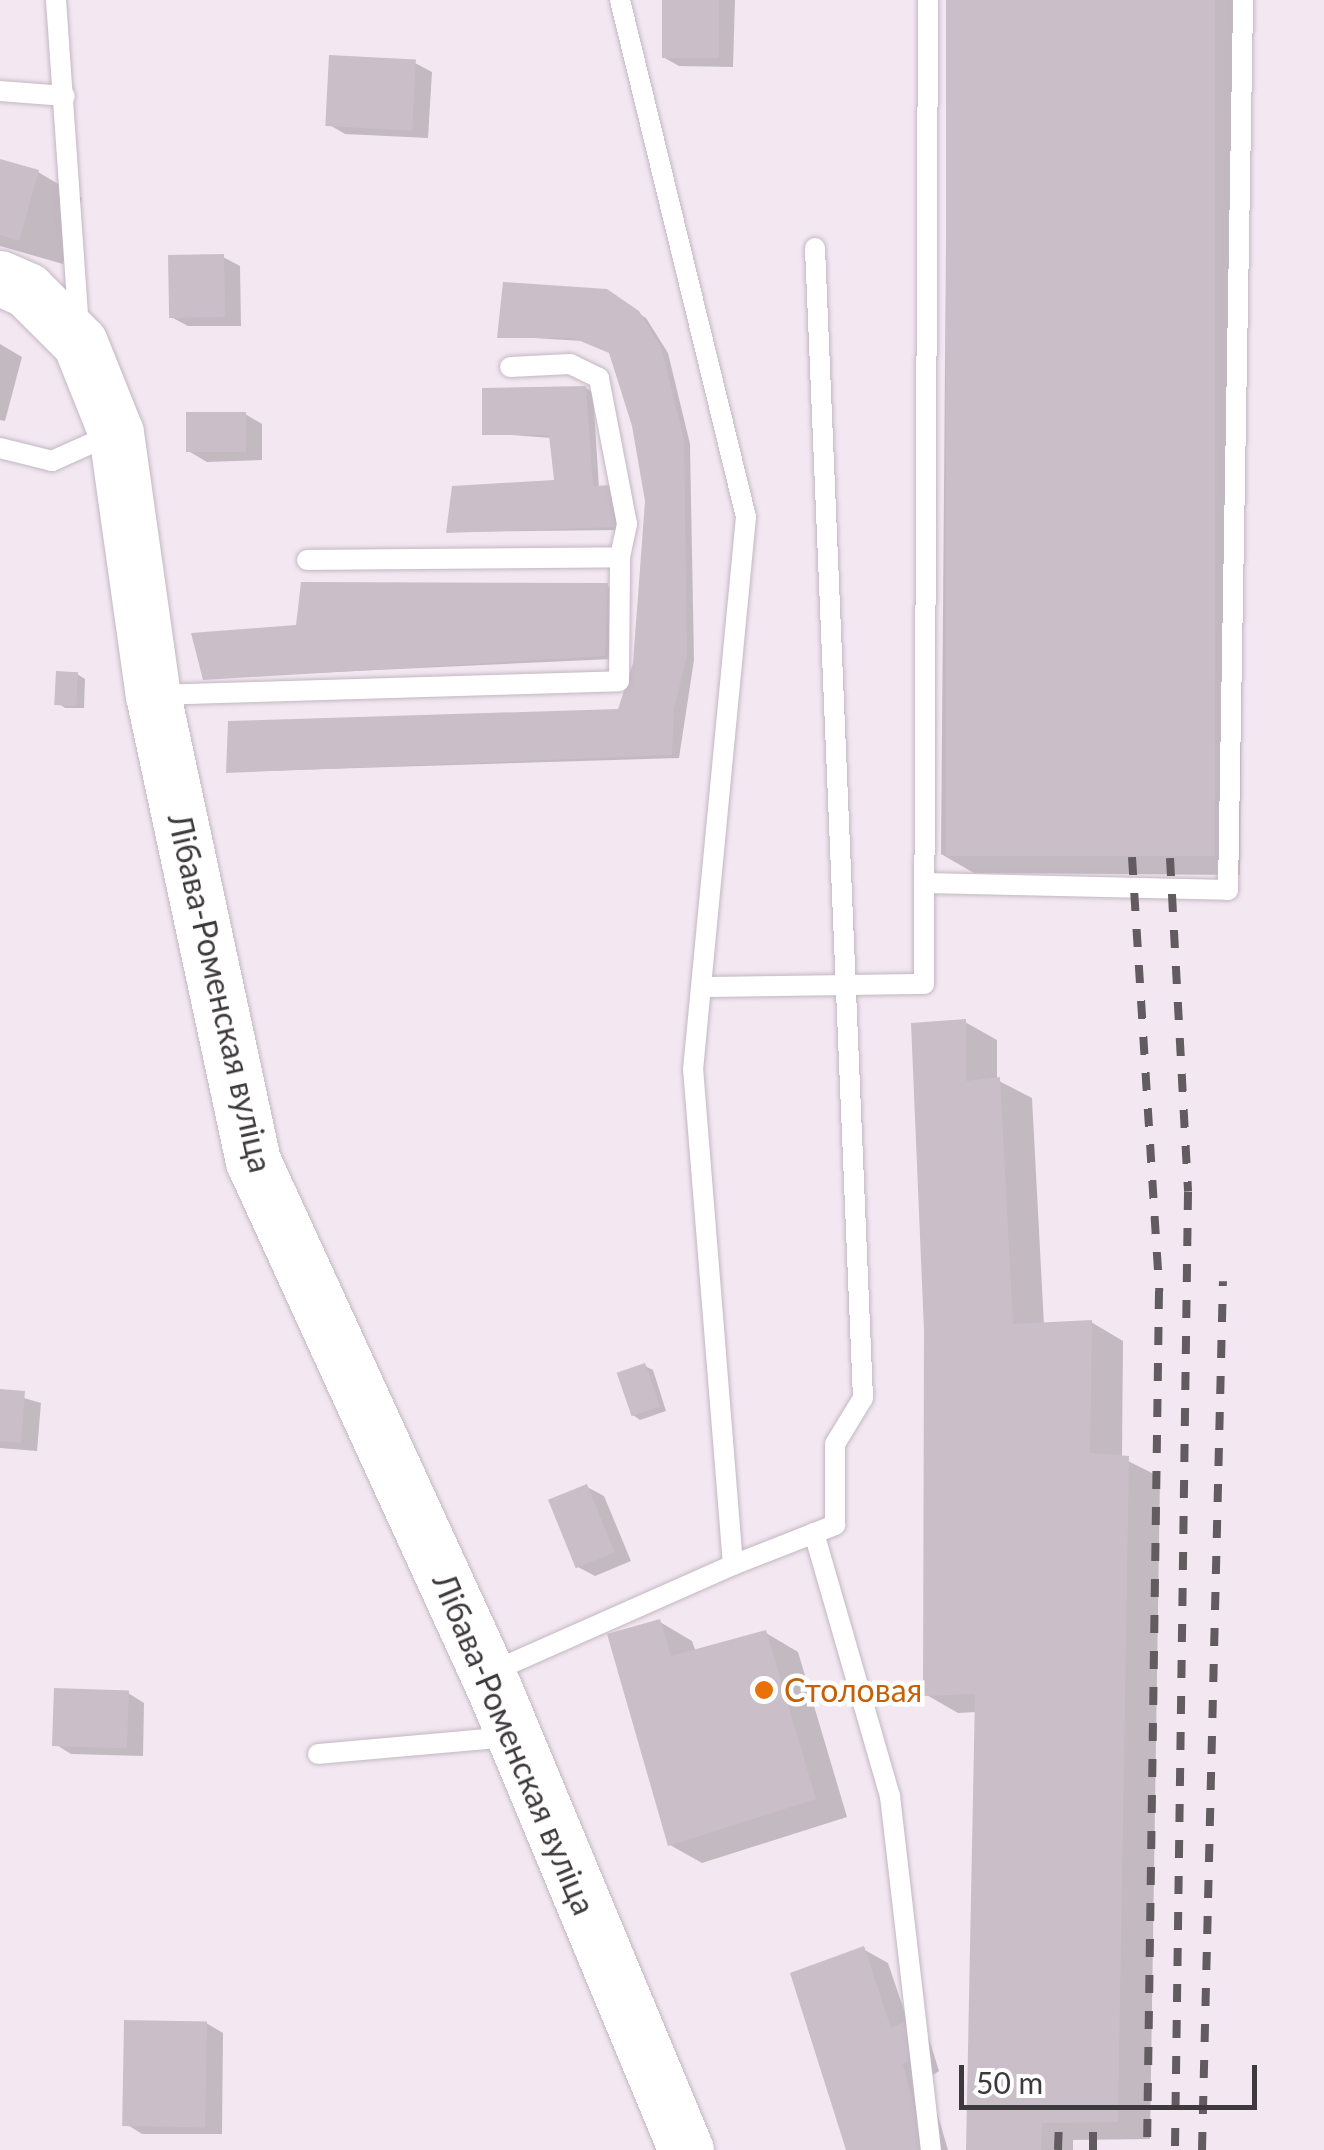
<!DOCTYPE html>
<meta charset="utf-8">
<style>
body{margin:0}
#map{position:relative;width:1324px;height:2150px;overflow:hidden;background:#f3e8f2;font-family:Lato,sans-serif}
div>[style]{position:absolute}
.shadow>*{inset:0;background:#0003}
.building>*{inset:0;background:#cabfc9;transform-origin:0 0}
.roads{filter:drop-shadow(0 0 2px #c2b7c1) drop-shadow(0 0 2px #c2b7c1)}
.lane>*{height:20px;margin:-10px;padding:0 10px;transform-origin:10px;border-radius:10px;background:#fff}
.secondary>*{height:55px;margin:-27.5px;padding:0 27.5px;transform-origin:27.5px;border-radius:27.5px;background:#fff}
.rail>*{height:8px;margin-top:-4px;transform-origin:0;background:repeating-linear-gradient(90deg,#625c61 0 18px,transparent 0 36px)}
.dots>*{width:28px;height:28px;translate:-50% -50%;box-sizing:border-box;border:5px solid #fff;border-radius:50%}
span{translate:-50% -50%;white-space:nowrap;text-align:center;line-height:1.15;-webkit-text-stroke:9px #fff;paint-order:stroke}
.street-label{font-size:32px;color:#3e393d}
.food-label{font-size:32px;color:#c56008}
.left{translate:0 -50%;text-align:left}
.scale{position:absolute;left:959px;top:2065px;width:298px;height:45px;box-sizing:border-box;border:5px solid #3e393d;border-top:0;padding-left:12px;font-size:30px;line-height:35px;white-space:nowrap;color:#3e393d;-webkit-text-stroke:8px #fff;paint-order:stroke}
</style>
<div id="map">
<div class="shadow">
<div style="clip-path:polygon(664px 0,735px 0,733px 67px,679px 66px,663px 57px)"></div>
<div style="clip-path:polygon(948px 0,1247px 0,1240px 875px,974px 873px,941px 854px)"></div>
<div style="clip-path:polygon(415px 63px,432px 72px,428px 138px,345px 134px,328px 124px)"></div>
<div style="clip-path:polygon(0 162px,38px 172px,82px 198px,63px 264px,0 246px)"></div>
<div style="clip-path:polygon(223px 257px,240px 266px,241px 326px,188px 326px,171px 317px)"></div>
<div style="clip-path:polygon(615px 297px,646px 318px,668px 353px,690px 444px,694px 660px,679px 758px,229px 772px,620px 712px,636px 663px,647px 501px,635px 425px,611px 353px,583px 341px,500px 336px)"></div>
<div style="clip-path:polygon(0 344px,22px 357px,5px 421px,0 420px)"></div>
<div style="clip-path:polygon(586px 388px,593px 393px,599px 488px,618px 492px,621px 530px,448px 532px,556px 483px,552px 438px,485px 433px)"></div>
<div style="clip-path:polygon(245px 414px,262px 424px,262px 460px,207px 462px,190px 452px)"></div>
<div style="clip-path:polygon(607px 586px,615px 590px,612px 659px,205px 678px,298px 628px)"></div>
<div style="clip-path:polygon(77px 674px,85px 679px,84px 708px,65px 708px,58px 703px)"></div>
<div style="clip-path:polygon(965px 1022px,997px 1040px,997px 1080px,1032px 1098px,1044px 1325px,1091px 1322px,1123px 1341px,1122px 1458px,1160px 1477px,1150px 2139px,1073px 2140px,1073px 2150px,968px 2150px,977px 1712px,958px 1713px,925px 1694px)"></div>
<div style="clip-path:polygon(645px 1366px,653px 1370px,666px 1411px,640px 1420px,633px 1415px)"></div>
<div style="clip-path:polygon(0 1391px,41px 1403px,37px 1451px,0 1448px)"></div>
<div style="clip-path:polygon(587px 1487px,604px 1496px,631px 1561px,595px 1576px,578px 1567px)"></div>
<div style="clip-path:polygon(660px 1622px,692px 1641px,696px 1652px,766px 1633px,798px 1652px,847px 1817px,702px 1863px,670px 1845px)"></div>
<div style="clip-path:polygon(128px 1693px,144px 1703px,143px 1756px,71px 1754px,55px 1744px)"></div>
<div style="clip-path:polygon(863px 1949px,888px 1963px,910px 2028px,929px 2039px,939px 2071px,927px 2079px,948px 2150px,849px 2150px)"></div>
<div style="clip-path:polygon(206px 2023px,223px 2033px,222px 2134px,142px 2134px,126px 2124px)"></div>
</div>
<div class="building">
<div style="left:662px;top:0;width:57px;height:58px"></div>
<div style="left:946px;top:0;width:269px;height:856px"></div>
<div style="left:329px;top:55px;width:87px;height:71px;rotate:3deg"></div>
<div style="clip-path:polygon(0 159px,39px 170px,19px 241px,0 235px)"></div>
<div style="left:224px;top:254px;width:63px;height:56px;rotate:89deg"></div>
<div style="clip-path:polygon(503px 282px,607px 289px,639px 311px,661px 347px,684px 439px,687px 655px,674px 709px,672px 755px,226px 773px,228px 721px,618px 709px,633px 663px,645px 501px,632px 426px,609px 353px,573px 338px,497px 338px)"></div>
<div style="clip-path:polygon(586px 386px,593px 486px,611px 485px,615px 527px,446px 533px,452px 486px,554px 480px,549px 435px,482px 435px,482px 388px)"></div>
<div style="left:246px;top:412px;width:40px;height:60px;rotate:90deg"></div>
<div style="clip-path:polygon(301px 582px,608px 583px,605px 656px,203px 680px,191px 633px,296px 625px)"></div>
<div style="left:56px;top:671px;width:22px;height:34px;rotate:3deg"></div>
<div style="clip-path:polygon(966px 1019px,966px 1081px,1000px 1077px,1013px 1324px,1092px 1320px,1090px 1453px,1129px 1456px,1118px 2122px,1042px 2123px,1041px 2150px,966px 2150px,975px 1694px,923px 1696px,924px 1331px,911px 1023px)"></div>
<div style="left:645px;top:1363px;width:46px;height:30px;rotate:71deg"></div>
<div style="clip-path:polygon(0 1389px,25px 1391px,21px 1443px,0 1441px)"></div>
<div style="left:587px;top:1484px;width:74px;height:42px;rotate:68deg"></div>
<div style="clip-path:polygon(660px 1619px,671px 1656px,766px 1630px,816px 1799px,668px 1846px,607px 1634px)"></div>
<div style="left:54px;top:1688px;width:75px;height:58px;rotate:2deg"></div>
<div style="clip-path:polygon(864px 1946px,891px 2028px,904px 2022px,916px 2056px,903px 2064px,925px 2150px,846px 2150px,790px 1973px)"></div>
<div style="left:124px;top:2020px;width:83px;height:106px;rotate:1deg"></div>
</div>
<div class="roads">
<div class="lane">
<div style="left:56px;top:0;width:327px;rotate:86deg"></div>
<div style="left:0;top:91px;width:65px;rotate:4.4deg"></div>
<div style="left:0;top:448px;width:54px;rotate:14deg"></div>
<div style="left:52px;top:461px;width:69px;rotate:-24deg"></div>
<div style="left:307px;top:560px;width:313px;rotate:-0.5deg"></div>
<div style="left:155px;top:695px;width:464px;rotate:-1.7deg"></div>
<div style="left:619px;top:681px;width:124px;rotate:-89.5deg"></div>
<div style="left:620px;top:557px;width:34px;rotate:-78deg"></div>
<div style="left:627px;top:524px;width:149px;rotate:-100.9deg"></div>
<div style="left:599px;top:378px;width:32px;rotate:-154deg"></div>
<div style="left:570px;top:364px;width:60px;rotate:177.1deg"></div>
<div style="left:924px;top:883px;width:304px;rotate:1.3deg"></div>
<div style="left:1228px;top:890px;width:890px;rotate:-89.03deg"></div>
<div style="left:702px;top:987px;width:222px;rotate:-0.8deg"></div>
<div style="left:924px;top:984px;width:984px;rotate:-89.77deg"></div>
<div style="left:814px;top:1533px;width:274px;rotate:73.9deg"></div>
<div style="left:890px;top:1796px;width:356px;rotate:83.4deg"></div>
<div style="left:733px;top:1565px;width:110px;rotate:-21.4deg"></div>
<div style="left:835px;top:1525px;width:81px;rotate:-90deg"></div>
<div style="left:835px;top:1444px;width:54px;rotate:-58.7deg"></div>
<div style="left:863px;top:1398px;width:1151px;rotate:-92.39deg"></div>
<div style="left:489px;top:1673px;width:267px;rotate:-23.9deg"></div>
<div style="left:733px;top:1565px;width:497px;rotate:-94.6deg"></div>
<div style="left:693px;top:1070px;width:556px;rotate:-84.53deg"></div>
<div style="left:746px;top:517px;width:532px;rotate:-103.7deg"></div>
<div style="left:318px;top:1754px;width:193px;rotate:-5.1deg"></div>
</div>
<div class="secondary">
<div style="left:0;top:278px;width:30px;rotate:24deg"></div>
<div style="left:27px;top:290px;width:75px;rotate:45deg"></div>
<div style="left:80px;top:343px;width:97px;rotate:68.2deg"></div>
<div style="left:116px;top:433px;width:265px;rotate:82deg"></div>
<div style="left:153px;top:695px;width:477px;rotate:77.9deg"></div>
<div style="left:253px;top:1161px;width:579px;rotate:65.43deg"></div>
<div style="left:494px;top:1688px;width:500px;rotate:67.43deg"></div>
</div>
</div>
<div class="rail">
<div style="left:1132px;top:857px;width:435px;rotate:86.4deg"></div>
<div style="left:1159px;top:1291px;width:859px;rotate:90.8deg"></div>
<div style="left:1170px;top:858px;width:334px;rotate:86.9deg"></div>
<div style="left:1188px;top:1192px;width:958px;rotate:90.78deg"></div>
<div style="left:1058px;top:2150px;width:28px;rotate:-88deg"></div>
<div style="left:1093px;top:2150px;width:27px;rotate:-90deg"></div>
<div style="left:1202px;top:2150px;width:869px;rotate:-88.62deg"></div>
</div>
<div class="dots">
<div style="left:764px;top:1690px;background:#e8710a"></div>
</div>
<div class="street-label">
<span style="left:220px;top:993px;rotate:77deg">Лібава-Роменская вуліца</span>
<span style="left:514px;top:1744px;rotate:67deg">Лібава-Роменская вуліца</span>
</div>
<div class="food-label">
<span class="left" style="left:784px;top:1690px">Столовая</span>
</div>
<div class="scale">50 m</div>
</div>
